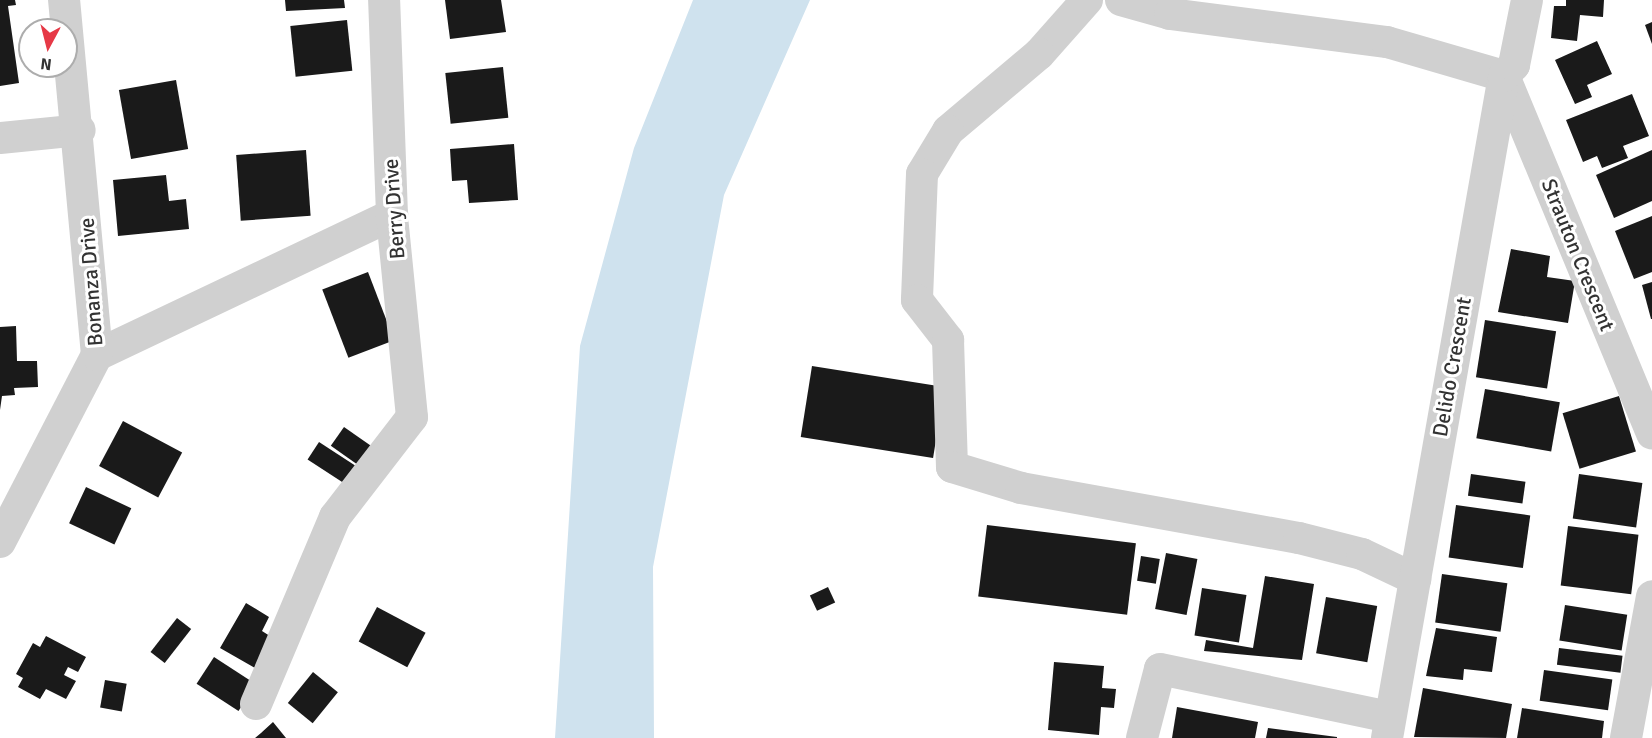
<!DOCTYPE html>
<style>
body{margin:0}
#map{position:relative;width:1652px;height:738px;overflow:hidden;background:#fff;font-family:Signika,sans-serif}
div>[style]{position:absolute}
.water>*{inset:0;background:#cfe2ee}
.building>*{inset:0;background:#1a1a1a;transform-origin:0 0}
.minor>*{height:32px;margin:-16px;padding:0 16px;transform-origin:16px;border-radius:16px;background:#d0d0d0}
span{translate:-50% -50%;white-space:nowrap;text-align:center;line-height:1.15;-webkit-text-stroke:6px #fff;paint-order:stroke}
.street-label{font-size:21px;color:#333}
.north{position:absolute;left:18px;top:18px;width:60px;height:60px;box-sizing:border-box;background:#fff;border:2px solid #adadad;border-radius:50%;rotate:187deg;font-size:16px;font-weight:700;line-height:24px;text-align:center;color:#333}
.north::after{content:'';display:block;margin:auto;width:21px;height:27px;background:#e63946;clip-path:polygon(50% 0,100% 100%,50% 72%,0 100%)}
</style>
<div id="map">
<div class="water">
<div style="clip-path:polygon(693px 0,810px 0,724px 195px,653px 567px,654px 738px,555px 738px,580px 346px,634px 148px)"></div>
</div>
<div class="building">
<div style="clip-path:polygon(0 0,15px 0,16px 5px,8px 6px,19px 83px,0 86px)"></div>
<div style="clip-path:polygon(285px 0,344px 0,345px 8px,286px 11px)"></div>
<div style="clip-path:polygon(445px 0,501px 0,506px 32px,450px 39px)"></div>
<div style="clip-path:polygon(1566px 0,1604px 0,1603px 17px,1580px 15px,1577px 41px,1551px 38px,1554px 6px,1566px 6px)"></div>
<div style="left:347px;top:20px;width:51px;height:57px;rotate:84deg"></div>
<div style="clip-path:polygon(1652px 22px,1652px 44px,1645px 25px)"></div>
<div style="clip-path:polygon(1597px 41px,1612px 74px,1587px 85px,1592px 97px,1575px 104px,1555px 60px)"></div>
<div style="left:503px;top:67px;width:51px;height:58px;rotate:84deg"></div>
<div style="left:176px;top:80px;width:70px;height:58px;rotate:80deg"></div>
<div style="clip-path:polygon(1632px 94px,1649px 136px,1623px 146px,1628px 158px,1602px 168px,1597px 156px,1583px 162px,1566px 120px)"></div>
<div style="clip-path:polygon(514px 144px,518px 200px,469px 203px,467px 180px,452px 181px,450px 149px)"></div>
<div style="left:306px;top:150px;width:66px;height:70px;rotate:86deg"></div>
<div style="clip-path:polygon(1652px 150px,1652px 201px,1614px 218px,1596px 175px)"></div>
<div style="clip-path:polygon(166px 175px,169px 201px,186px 199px,189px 229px,118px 236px,113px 180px)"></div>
<div style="clip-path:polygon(1652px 216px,1652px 272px,1634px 279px,1615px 231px)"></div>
<div style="clip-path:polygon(1511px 249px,1550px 256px,1547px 277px,1575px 281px,1568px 323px,1498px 312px)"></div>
<div style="left:368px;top:272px;width:73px;height:49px;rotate:69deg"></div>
<div style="clip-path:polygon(1652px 282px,1652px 319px,1651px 319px,1642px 285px)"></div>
<div style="left:1485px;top:320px;width:72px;height:58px;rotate:9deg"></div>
<div style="clip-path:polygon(16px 326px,17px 361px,37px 361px,38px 387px,14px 388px,15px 395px,2px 396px,0 410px,0 327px)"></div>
<div style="left:812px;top:366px;width:134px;height:72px;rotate:9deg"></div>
<div style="left:1485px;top:389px;width:76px;height:50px;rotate:10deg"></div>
<div style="left:1619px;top:396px;width:58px;height:59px;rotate:73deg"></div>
<div style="left:123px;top:421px;width:67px;height:51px;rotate:28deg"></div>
<div style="left:344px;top:427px;width:35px;height:23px;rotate:35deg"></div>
<div style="left:319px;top:442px;width:49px;height:21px;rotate:33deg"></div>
<div style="left:1471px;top:474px;width:55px;height:22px;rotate:8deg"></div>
<div style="left:1579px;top:474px;width:64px;height:45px;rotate:8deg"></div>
<div style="left:86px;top:487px;width:50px;height:40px;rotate:25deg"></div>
<div style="left:1456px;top:505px;width:75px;height:53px;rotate:8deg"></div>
<div style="left:987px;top:525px;width:150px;height:72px;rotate:7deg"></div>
<div style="left:1568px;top:526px;width:71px;height:60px;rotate:7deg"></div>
<div style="left:1166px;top:553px;width:32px;height:57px;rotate:11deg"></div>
<div style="left:1141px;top:556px;width:19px;height:25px;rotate:9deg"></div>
<div style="left:1442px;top:574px;width:66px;height:49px;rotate:8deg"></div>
<div style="clip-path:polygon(1265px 576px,1314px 584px,1302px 660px,1204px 651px,1206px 640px,1253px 648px)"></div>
<div style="left:828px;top:587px;width:17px;height:20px;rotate:65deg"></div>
<div style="left:1202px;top:588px;width:45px;height:48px;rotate:9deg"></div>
<div style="left:1326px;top:597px;width:52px;height:57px;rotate:10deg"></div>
<div style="clip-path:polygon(246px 603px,269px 617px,262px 631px,273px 638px,255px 668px,220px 648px)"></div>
<div style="left:1565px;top:605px;width:63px;height:36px;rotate:9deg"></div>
<div style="left:377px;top:607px;width:55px;height:39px;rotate:28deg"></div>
<div style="left:177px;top:618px;width:18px;height:43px;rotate:38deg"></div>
<div style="clip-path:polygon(1436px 628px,1497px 637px,1492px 672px,1464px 669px,1463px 680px,1426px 676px)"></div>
<div style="clip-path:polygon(46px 636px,86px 657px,78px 672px,68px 667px,64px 675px,76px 681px,66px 699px,46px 689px,40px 699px,18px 687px,23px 678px,16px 674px,33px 643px,40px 647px)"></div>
<div style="left:1559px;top:648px;width:64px;height:17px;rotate:7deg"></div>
<div style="left:214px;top:657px;width:50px;height:32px;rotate:33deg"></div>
<div style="clip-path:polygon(1054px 662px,1104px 666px,1102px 688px,1116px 689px,1114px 708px,1101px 707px,1099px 735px,1048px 730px)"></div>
<div style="left:1544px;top:670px;width:69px;height:31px;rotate:8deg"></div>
<div style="left:313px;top:672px;width:32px;height:40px;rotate:39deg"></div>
<div style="left:105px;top:680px;width:22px;height:28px;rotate:10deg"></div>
<div style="clip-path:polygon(1423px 688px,1512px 704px,1506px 738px,1414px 737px)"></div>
<div style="clip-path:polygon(1177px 707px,1258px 722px,1255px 738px,1172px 738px)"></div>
<div style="clip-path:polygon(1522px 708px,1604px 721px,1602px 738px,1517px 738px)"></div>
<div style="clip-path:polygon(273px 722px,286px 738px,255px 738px,261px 733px)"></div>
<div style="clip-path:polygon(1268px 728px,1337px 737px,1337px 738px,1266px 738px)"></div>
</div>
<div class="minor">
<div style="left:1087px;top:0;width:72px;rotate:131.6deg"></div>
<div style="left:1039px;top:54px;width:119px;rotate:139.8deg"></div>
<div style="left:948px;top:131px;width:50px;rotate:121.2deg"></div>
<div style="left:922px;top:174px;width:126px;rotate:92.3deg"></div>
<div style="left:917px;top:300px;width:51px;rotate:52.2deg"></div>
<div style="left:948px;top:340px;width:127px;rotate:88.2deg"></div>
<div style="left:952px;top:467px;width:72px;rotate:16.9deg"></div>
<div style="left:1021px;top:488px;width:282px;rotate:10.2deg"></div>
<div style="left:1299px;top:538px;width:65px;rotate:14.3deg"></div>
<div style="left:1362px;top:554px;width:59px;rotate:25.3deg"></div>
<div style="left:1121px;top:0;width:51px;rotate:15.9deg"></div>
<div style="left:1170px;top:14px;width:219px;rotate:7.4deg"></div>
<div style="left:1387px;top:42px;width:122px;rotate:16.2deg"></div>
<div style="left:1504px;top:76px;width:387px;rotate:67.5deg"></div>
<div style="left:0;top:138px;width:80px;rotate:-5.7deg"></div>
<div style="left:97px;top:355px;width:327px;rotate:-25.4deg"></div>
<div style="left:0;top:542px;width:211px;rotate:-62.6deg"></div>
<div style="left:97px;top:355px;width:357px;rotate:-95.3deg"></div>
<div style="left:256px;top:704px;width:203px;rotate:-67.1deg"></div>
<div style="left:335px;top:517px;width:126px;rotate:-52.4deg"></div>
<div style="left:412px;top:417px;width:203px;rotate:-95.7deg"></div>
<div style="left:392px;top:215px;width:215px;rotate:-92.1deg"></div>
<div style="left:1142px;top:738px;width:71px;rotate:-75.4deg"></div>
<div style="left:1160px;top:669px;width:235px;rotate:11.8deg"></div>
<div style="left:1387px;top:738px;width:672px;rotate:-79.98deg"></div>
<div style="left:1504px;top:76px;width:15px;rotate:-48deg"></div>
<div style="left:1514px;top:65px;width:66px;rotate:-78.7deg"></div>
<div style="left:1626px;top:738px;width:144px;rotate:-79.6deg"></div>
</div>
<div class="street-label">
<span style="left:394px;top:209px;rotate:-94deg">Berry Drive</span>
<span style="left:1578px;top:255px;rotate:68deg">Strauton Crescent</span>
<span style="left:91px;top:282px;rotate:-94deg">Bonanza Drive</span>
<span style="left:1452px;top:367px;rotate:-80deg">Delido Crescent</span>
</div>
<div class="north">N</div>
</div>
